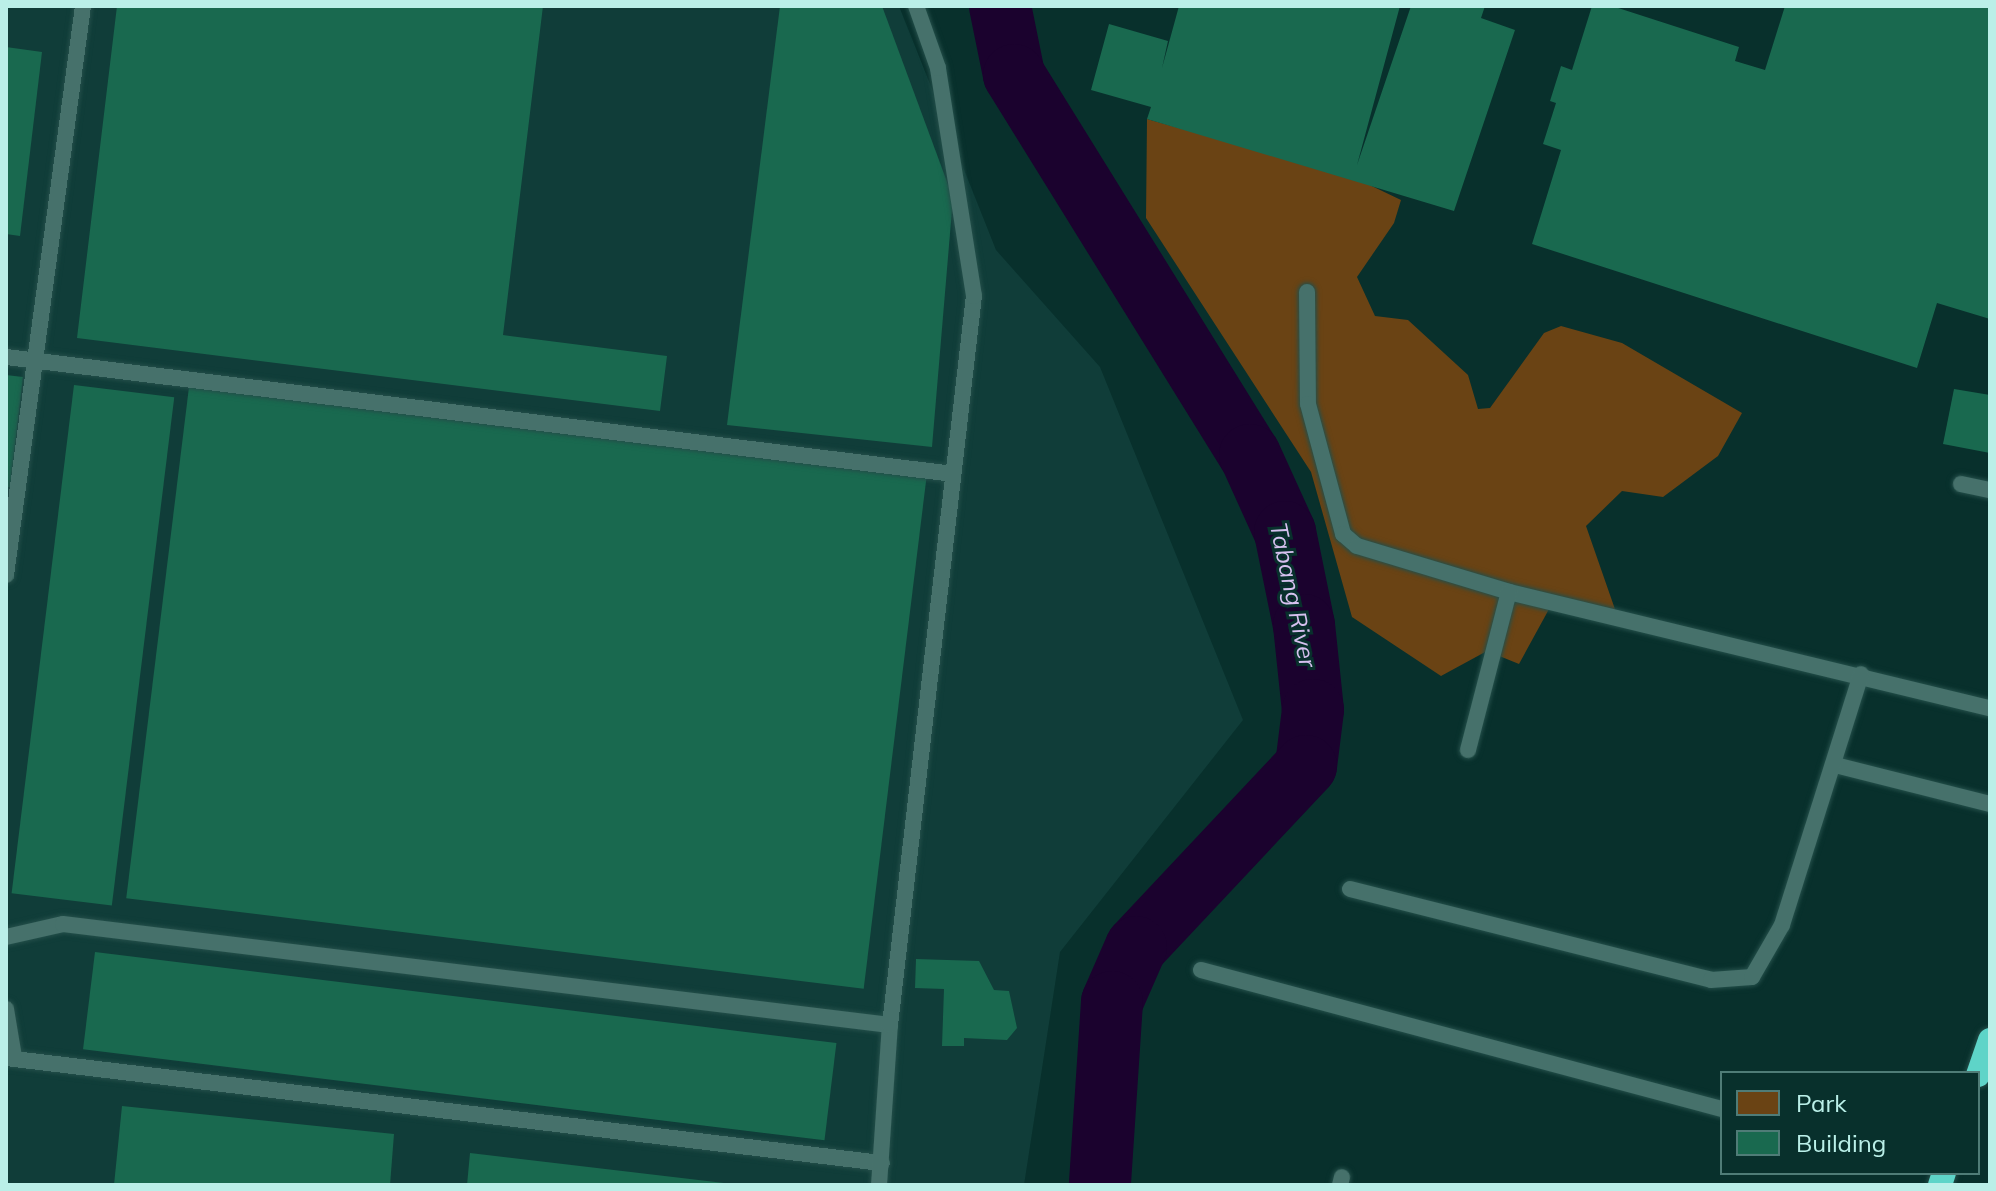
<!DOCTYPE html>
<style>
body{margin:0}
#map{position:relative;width:1996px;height:1191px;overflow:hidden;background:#08302c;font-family:Mulish,sans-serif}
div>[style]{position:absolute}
.built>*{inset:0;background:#103d39}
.green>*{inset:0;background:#6a4314}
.river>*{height:62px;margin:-31px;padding:0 31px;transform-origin:31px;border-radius:31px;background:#1b022e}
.building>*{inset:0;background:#19694f;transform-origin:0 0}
.roads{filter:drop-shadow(0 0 2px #244f4a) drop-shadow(0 0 2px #244f4a)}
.lane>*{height:16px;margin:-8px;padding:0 8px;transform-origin:8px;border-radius:8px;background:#46716b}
.highway>*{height:24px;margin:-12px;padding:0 12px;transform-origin:12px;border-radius:12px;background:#5ed4c8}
span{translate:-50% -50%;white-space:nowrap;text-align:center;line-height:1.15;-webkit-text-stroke:6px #08302c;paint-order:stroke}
.water-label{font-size:24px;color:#d6c0ef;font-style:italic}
.frame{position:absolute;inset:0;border:8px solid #baefe8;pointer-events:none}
.legend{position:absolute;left:1720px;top:1071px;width:260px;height:104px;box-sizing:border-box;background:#08302c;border:2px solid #4f7c77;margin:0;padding:10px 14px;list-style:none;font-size:24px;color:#baefe8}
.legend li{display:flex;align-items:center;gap:16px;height:40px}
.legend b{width:40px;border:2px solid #4f7c77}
</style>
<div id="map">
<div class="built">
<div style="clip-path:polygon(6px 6px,899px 6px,996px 250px,1100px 367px,1243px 720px,1060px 952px,1024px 1185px,6px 1185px)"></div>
</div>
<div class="green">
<div style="clip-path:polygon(1147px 119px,1353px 177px,1401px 200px,1394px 223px,1357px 277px,1375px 316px,1408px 320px,1468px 375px,1478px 409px,1490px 408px,1544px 333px,1561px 326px,1622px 343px,1742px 413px,1718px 456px,1663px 497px,1622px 491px,1586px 526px,1617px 615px,1554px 600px,1519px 664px,1487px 651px,1441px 676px,1352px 617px,1311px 472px,1146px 218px)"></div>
</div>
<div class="river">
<div style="left:1000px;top:6px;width:70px;rotate:78.5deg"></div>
<div style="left:1014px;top:75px;width:447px;rotate:58.2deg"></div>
<div style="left:1250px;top:455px;width:85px;rotate:65.6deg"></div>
<div style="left:1285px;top:532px;width:95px;rotate:78.5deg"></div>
<div style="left:1304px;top:625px;width:85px;rotate:84deg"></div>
<div style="left:1313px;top:710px;width:56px;rotate:97.1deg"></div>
<div style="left:1306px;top:766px;width:248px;rotate:133.2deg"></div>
<div style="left:1136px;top:947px;width:60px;rotate:113.6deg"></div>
<div style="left:1112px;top:1002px;width:183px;rotate:93.8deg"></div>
</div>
<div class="building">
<div style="clip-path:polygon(117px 6px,543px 6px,503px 335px,667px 356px,660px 411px,77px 338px)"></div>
<div style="clip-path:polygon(780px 6px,882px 6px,953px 198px,932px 447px,727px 425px)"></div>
<div style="clip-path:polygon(1179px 6px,1400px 6px,1357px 165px,1411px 6px,1485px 6px,1481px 18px,1515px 30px,1454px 211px,1147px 119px,1151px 107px,1091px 90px,1109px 24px,1168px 41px,1162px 68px)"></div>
<div style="clip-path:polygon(1592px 6px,1612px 6px,1739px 47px,1735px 61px,1765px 70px,1785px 6px,1990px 6px,1990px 319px,1937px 303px,1917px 368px,1532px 244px,1561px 150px,1543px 144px,1556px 103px,1550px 101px,1561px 66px,1572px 70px)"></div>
<div style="clip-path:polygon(6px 47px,42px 52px,20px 236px,6px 234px)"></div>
<div style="clip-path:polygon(6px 375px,23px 377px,10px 487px,6px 487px)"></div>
<div style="left:74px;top:385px;width:101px;height:512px;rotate:7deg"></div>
<div style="left:189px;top:387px;width:743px;height:515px;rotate:7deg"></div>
<div style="clip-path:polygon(1954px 389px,1990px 395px,1990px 453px,1943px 444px)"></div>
<div style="left:95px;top:952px;width:747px;height:98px;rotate:7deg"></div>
<div style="clip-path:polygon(916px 959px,979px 961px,994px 990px,1009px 991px,1017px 1028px,1007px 1040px,964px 1038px,964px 1046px,942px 1046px,944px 989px,915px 988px)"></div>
<div style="clip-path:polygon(122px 1106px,394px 1134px,390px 1185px,114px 1185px)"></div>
<div style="clip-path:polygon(470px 1153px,724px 1183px,724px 1185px,467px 1185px)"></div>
</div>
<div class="roads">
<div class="lane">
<div style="left:1307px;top:292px;width:112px;rotate:89.5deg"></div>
<div style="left:1308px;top:404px;width:135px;rotate:74.9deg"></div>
<div style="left:1343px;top:534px;width:18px;rotate:41deg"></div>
<div style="left:1357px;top:546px;width:159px;rotate:16.8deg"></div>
<div style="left:1509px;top:592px;width:495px;rotate:13.6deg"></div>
<div style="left:6px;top:357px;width:954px;rotate:7.04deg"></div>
<div style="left:1961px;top:484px;width:30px;rotate:12deg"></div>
<div style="left:6px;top:575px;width:574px;rotate:-82.29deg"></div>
<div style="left:1468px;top:750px;width:163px;rotate:-75.5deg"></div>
<div style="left:1835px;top:765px;width:160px;rotate:14.1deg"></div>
<div style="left:1350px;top:889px;width:372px;rotate:14.1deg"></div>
<div style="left:1711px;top:980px;width:41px;rotate:-4.2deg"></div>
<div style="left:1752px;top:977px;width:60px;rotate:-60deg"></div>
<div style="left:1782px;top:925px;width:263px;rotate:-72.5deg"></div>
<div style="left:6px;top:937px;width:58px;rotate:-12.8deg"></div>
<div style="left:63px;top:924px;width:833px;rotate:6.96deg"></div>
<div style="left:1201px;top:970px;width:539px;rotate:14.94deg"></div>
<div style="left:6px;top:1009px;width:49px;rotate:80.5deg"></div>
<div style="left:6px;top:1058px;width:882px;rotate:6.84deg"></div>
<div style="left:879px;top:1185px;width:160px;rotate:-86.1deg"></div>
<div style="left:890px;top:1025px;width:734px;rotate:-83.43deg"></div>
<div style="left:974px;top:296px;width:231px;rotate:-99deg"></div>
<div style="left:938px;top:68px;width:66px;rotate:-109.5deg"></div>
<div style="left:1340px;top:1185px;width:8px;rotate:-76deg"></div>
</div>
<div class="highway">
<div style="left:1978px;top:1075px;width:37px;rotate:-71deg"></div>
<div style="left:1940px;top:1185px;width:13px;rotate:-72deg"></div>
</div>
</div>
<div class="water-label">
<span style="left:1293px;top:595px;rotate:78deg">Tabang River</span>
</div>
<div class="frame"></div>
<ul class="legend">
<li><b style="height:22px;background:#6a4314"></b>Park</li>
<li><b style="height:22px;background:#19694f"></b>Building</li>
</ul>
</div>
